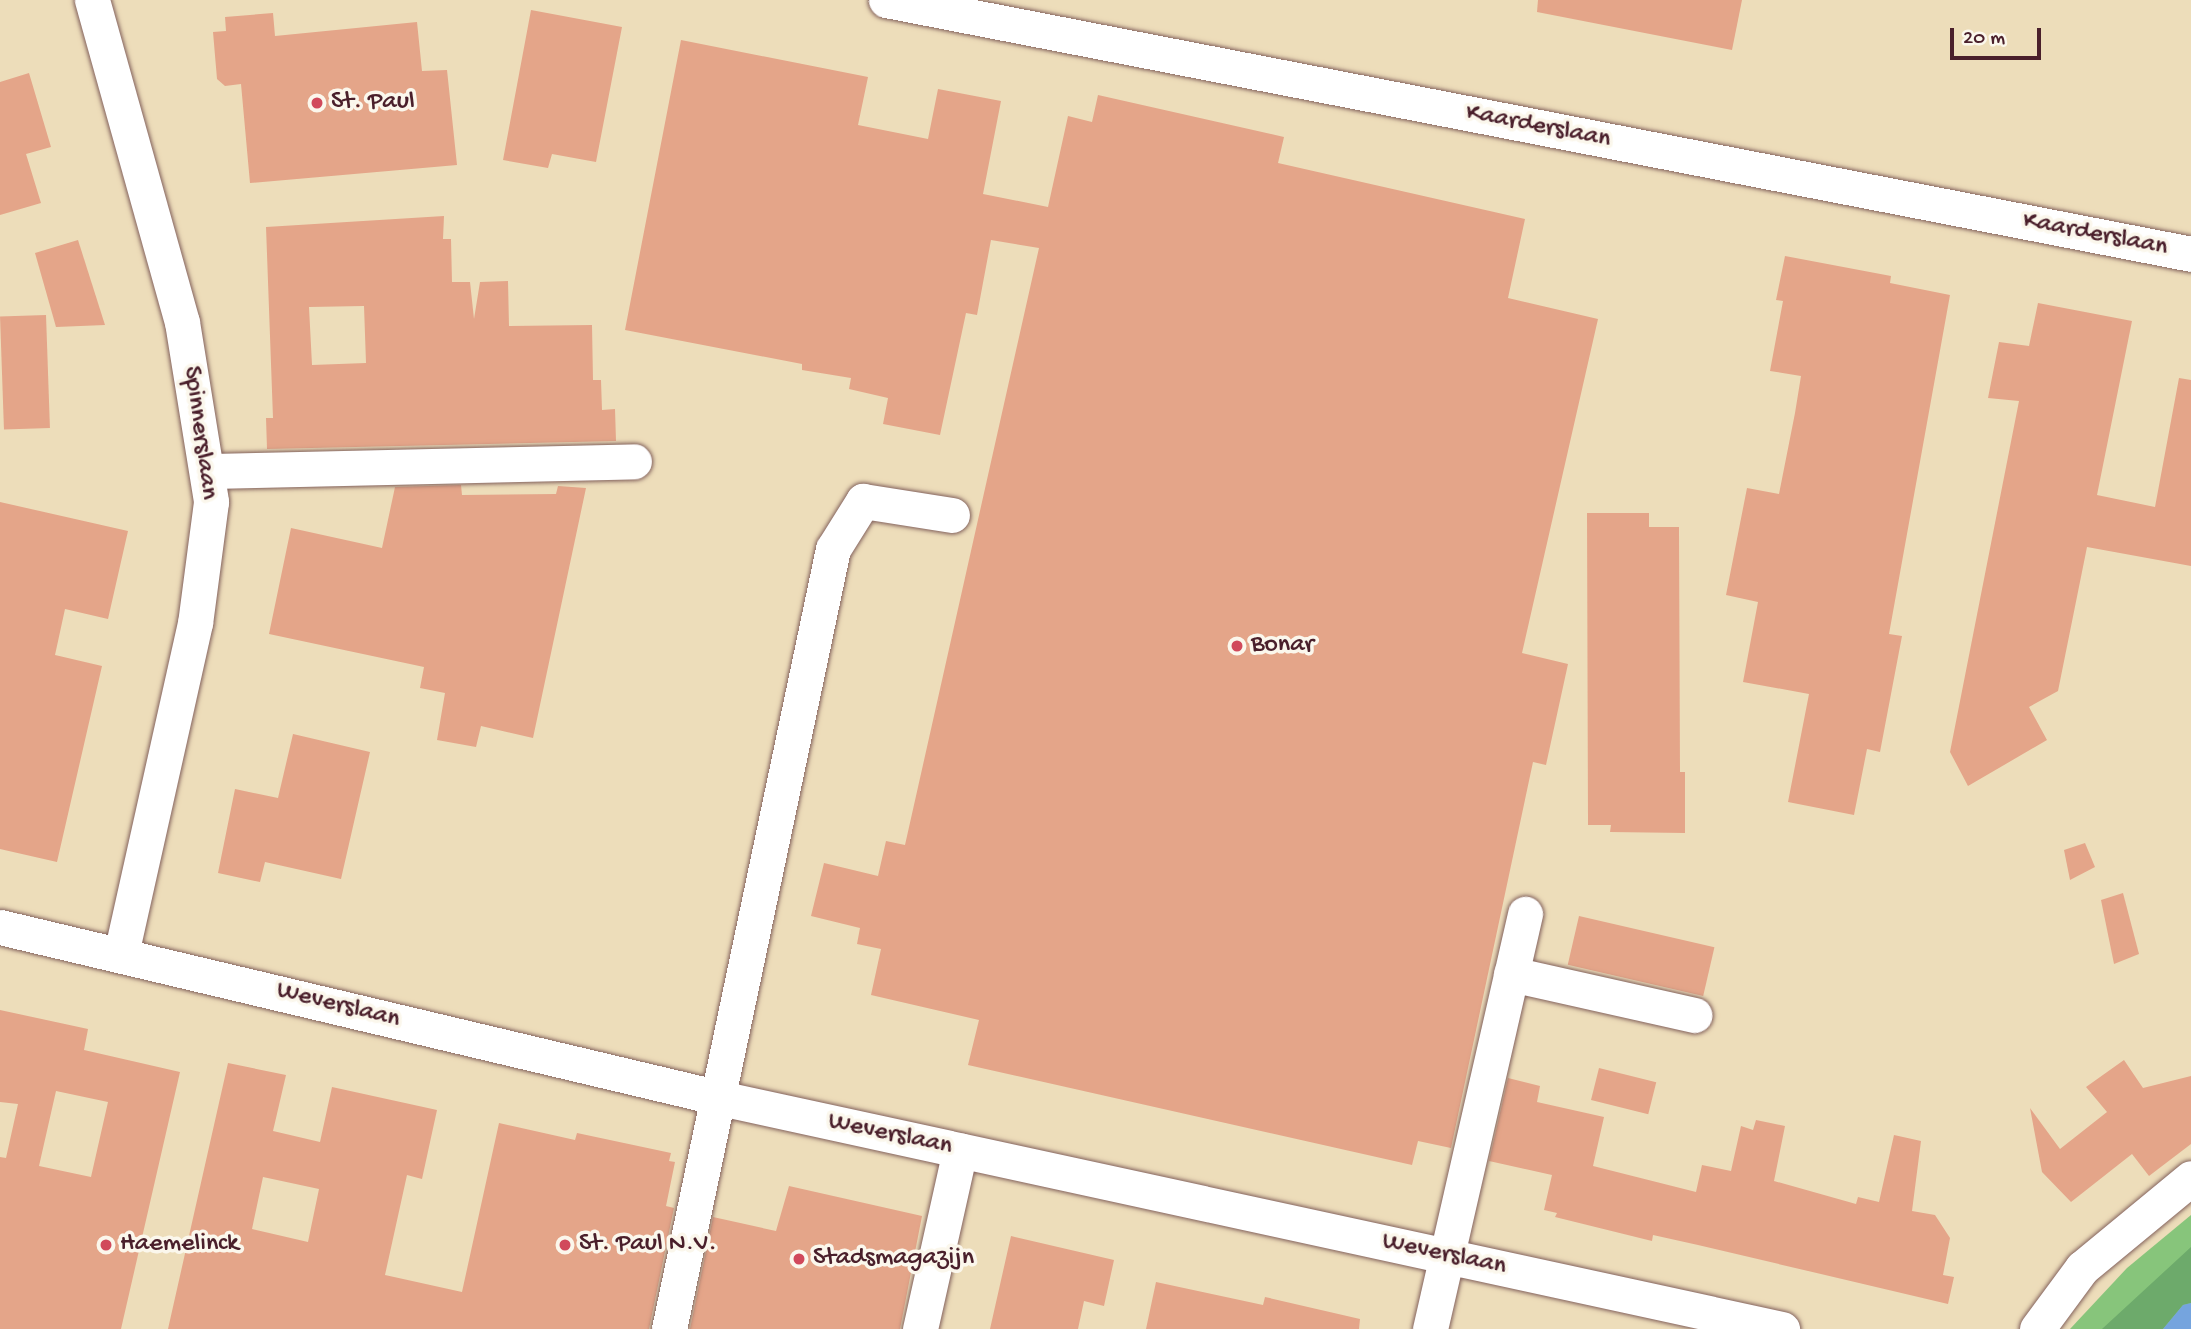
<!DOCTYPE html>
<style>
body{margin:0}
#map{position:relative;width:2191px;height:1329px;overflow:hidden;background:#edddba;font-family:"Gochi Hand",sans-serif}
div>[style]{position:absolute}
.green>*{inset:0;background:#87c57b}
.forest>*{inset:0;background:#6daa6b}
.water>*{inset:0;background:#75a4de}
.building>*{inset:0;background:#e4a589;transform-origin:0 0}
.roads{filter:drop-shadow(0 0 2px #83625d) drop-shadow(0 0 2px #83625d)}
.minor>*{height:35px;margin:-17.5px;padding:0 17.5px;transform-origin:17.5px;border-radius:17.5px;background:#fff}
.dots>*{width:19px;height:19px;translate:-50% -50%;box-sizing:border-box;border:4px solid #fbf7ec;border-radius:50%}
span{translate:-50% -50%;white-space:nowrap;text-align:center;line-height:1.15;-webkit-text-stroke:7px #fbf7ec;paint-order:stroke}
.poi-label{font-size:26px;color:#4a1f2b}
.left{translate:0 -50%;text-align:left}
.street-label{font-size:26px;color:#4a1f2b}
.scale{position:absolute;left:1950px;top:28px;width:91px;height:32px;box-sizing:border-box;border:4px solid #4a1f2b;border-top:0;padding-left:9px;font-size:21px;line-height:24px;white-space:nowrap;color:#4a1f2b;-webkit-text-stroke:5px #fbf7ec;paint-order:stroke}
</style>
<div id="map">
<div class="green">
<div style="clip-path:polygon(2191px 1215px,2191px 1329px,2070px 1329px,2127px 1268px)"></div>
</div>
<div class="forest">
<div style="clip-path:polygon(2191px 1247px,2191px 1303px,2183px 1305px,2163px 1329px,2102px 1329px)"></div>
</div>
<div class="water">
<div style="clip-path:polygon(2191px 1303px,2191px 1329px,2163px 1329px,2183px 1305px)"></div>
</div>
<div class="building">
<div style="clip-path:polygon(1538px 0,1742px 0,1732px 50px,1537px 12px)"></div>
<div style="clip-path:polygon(531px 10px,622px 27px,596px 162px,552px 154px,548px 168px,503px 160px)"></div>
<div style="clip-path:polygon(273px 13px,275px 36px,417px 22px,422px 71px,447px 70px,457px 165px,250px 183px,241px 84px,225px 86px,217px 79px,213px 32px,226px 31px,225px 17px)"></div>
<div style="clip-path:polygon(681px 40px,868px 77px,858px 125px,928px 139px,938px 89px,1001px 101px,983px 194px,1048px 207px,1068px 116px,1092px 122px,1098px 95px,1284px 137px,1278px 163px,1525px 219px,1508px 298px,1598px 319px,1522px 653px,1568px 664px,1546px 765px,1533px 762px,1451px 1148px,1418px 1141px,1412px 1165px,968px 1065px,979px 1020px,871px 995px,881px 949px,857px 944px,860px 928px,811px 916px,824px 863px,878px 876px,886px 841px,905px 845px,1039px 248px,991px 240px,977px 315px,966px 313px,940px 435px,883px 424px,888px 398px,849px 389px,851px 378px,802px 370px,802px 364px,625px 330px)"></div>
<div style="clip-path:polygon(29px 73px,51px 147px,26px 154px,41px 203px,0 215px,0 82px)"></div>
<div style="clip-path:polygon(evenodd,444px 216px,443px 239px,451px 239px,452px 282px,470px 282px,474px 319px,480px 282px,508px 281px,509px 326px,592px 325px,593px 380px,601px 380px,602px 410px,615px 409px,616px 441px,267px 449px,266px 418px,273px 418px,266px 227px,444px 216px,364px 306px,366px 363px,312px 365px,309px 307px,364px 306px)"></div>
<div style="clip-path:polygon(78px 240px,105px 325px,56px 327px,35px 253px)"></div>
<div style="clip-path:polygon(1785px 256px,1891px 276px,1890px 283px,1950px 295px,1889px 634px,1902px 636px,1880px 752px,1867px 749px,1854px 815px,1788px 802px,1809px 694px,1743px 682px,1758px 602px,1726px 595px,1747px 488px,1779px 494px,1795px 413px,1801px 376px,1770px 371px,1783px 301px,1776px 300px)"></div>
<div style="clip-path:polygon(2038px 303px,2132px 321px,2097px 495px,2155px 507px,2179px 378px,2191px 380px,2191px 566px,2087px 547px,2058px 691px,2029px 707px,2047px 740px,1968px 786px,1950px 752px,2019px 401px,1988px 398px,1999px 342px,2029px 346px)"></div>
<div style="left:46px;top:315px;width:113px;height:46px;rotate:88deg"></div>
<div style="clip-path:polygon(461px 485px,462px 495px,556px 494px,558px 486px,586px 488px,533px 738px,481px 726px,476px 747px,437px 740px,445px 693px,420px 688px,424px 667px,269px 634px,291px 528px,382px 548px,395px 487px)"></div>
<div style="clip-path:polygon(0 502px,128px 531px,108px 619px,65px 609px,55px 655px,102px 666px,57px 862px,0 849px)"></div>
<div style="clip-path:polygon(1587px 513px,1649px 513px,1649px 527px,1679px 527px,1680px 772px,1685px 772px,1685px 833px,1610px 832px,1611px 825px,1588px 825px)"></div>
<div style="clip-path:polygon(293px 734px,370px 752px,341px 879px,265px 862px,260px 882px,218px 873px,235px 789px,278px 798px)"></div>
<div style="clip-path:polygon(2085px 843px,2095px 867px,2070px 880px,2064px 850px)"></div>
<div style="clip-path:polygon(2123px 893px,2139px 954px,2114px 964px,2101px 900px)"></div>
<div style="left:1579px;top:916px;width:139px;height:50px;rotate:13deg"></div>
<div style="clip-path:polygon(evenodd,0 1010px,88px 1029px,84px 1050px,180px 1072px,121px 1329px,0 1329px,0 1157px,6px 1158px,18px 1104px,0 1102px,0 1010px,56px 1091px,108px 1102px,91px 1177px,39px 1166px,56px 1091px)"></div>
<div style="clip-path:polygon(2124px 1060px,2143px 1088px,2191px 1076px,2191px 1144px,2149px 1176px,2132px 1154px,2071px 1202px,2042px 1172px,2030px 1108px,2060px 1149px,2107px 1112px,2086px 1087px)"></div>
<div style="clip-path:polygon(evenodd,228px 1063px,286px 1075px,273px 1131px,320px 1142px,332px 1087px,437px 1110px,422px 1179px,407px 1175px,385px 1275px,462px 1292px,499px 1123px,575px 1140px,577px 1133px,671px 1153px,669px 1161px,675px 1162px,666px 1206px,674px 1208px,649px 1329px,168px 1329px,228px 1063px,263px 1177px,319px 1189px,308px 1242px,252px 1229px,263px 1177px)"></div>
<div style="left:1599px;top:1068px;width:59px;height:33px;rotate:14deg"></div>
<div style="clip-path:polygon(1508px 1078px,1540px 1086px,1537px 1102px,1604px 1117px,1593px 1166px,1696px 1192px,1702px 1165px,1731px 1171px,1741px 1126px,1753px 1130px,1756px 1120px,1785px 1126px,1774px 1181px,1856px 1204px,1858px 1197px,1879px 1202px,1894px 1135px,1921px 1141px,1912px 1211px,1935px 1215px,1950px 1238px,1943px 1275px,1954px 1277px,1948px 1304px,1698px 1245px,1653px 1235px,1652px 1241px,1555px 1217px,1557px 1213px,1544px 1210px,1552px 1175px,1489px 1161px)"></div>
<div style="clip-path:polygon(789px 1186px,922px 1216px,900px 1329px,690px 1329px,713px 1217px,776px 1231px)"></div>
<div style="clip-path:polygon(1011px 1236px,1114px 1260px,1104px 1306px,1084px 1301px,1078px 1329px,990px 1329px)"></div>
<div style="clip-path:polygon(1156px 1282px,1263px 1305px,1265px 1297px,1360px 1319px,1359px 1329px,1146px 1329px)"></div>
</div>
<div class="roads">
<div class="minor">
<div style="left:92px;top:0;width:334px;rotate:74.4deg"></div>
<div style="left:182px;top:322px;width:182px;rotate:80.8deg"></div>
<div style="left:211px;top:502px;width:122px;rotate:97.5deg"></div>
<div style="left:195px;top:623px;width:339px;rotate:102.6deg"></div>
<div style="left:886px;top:0;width:1329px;rotate:11.01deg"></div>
<div style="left:207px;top:471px;width:427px;rotate:-1.3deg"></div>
<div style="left:0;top:927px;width:740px;rotate:13.36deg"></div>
<div style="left:720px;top:1098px;width:1087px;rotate:12.27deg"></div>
<div style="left:1511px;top:974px;width:188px;rotate:12.6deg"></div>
<div style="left:669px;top:1329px;width:797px;rotate:-78.13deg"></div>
<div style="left:833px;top:549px;width:57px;rotate:-58deg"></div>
<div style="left:863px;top:501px;width:90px;rotate:8.9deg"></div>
<div style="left:920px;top:1329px;width:183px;rotate:-77.4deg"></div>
<div style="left:1430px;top:1329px;width:426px;rotate:-77.1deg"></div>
<div style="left:2037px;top:1329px;width:76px;rotate:-53.6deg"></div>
<div style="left:2082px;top:1268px;width:141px;rotate:-39.5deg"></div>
</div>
</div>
<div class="dots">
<div style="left:317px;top:103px;background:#d1495b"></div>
<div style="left:1237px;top:646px;background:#d1495b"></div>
<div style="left:106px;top:1245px;background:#d1495b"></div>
<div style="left:565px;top:1245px;background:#d1495b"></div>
<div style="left:799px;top:1259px;background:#d1495b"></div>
</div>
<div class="poi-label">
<span class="left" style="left:331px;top:103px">St. Paul</span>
<span class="left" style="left:1251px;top:646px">Bonar</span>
<span class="left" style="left:120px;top:1245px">Haemelinck</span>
<span class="left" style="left:579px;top:1245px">St. Paul N.V.</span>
<span class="left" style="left:813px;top:1259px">Stadsmagazijn</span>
</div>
<div class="street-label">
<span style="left:1538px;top:127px;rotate:11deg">Kaarderslaan</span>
<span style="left:2095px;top:235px;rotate:11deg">Kaarderslaan</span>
<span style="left:199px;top:433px;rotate:82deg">Spinnerslaan</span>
<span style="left:338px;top:1006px;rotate:14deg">Weverslaan</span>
<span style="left:890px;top:1135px;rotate:12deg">Weverslaan</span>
<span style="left:1444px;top:1255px;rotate:12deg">Weverslaan</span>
</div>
<div class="scale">20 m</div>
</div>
